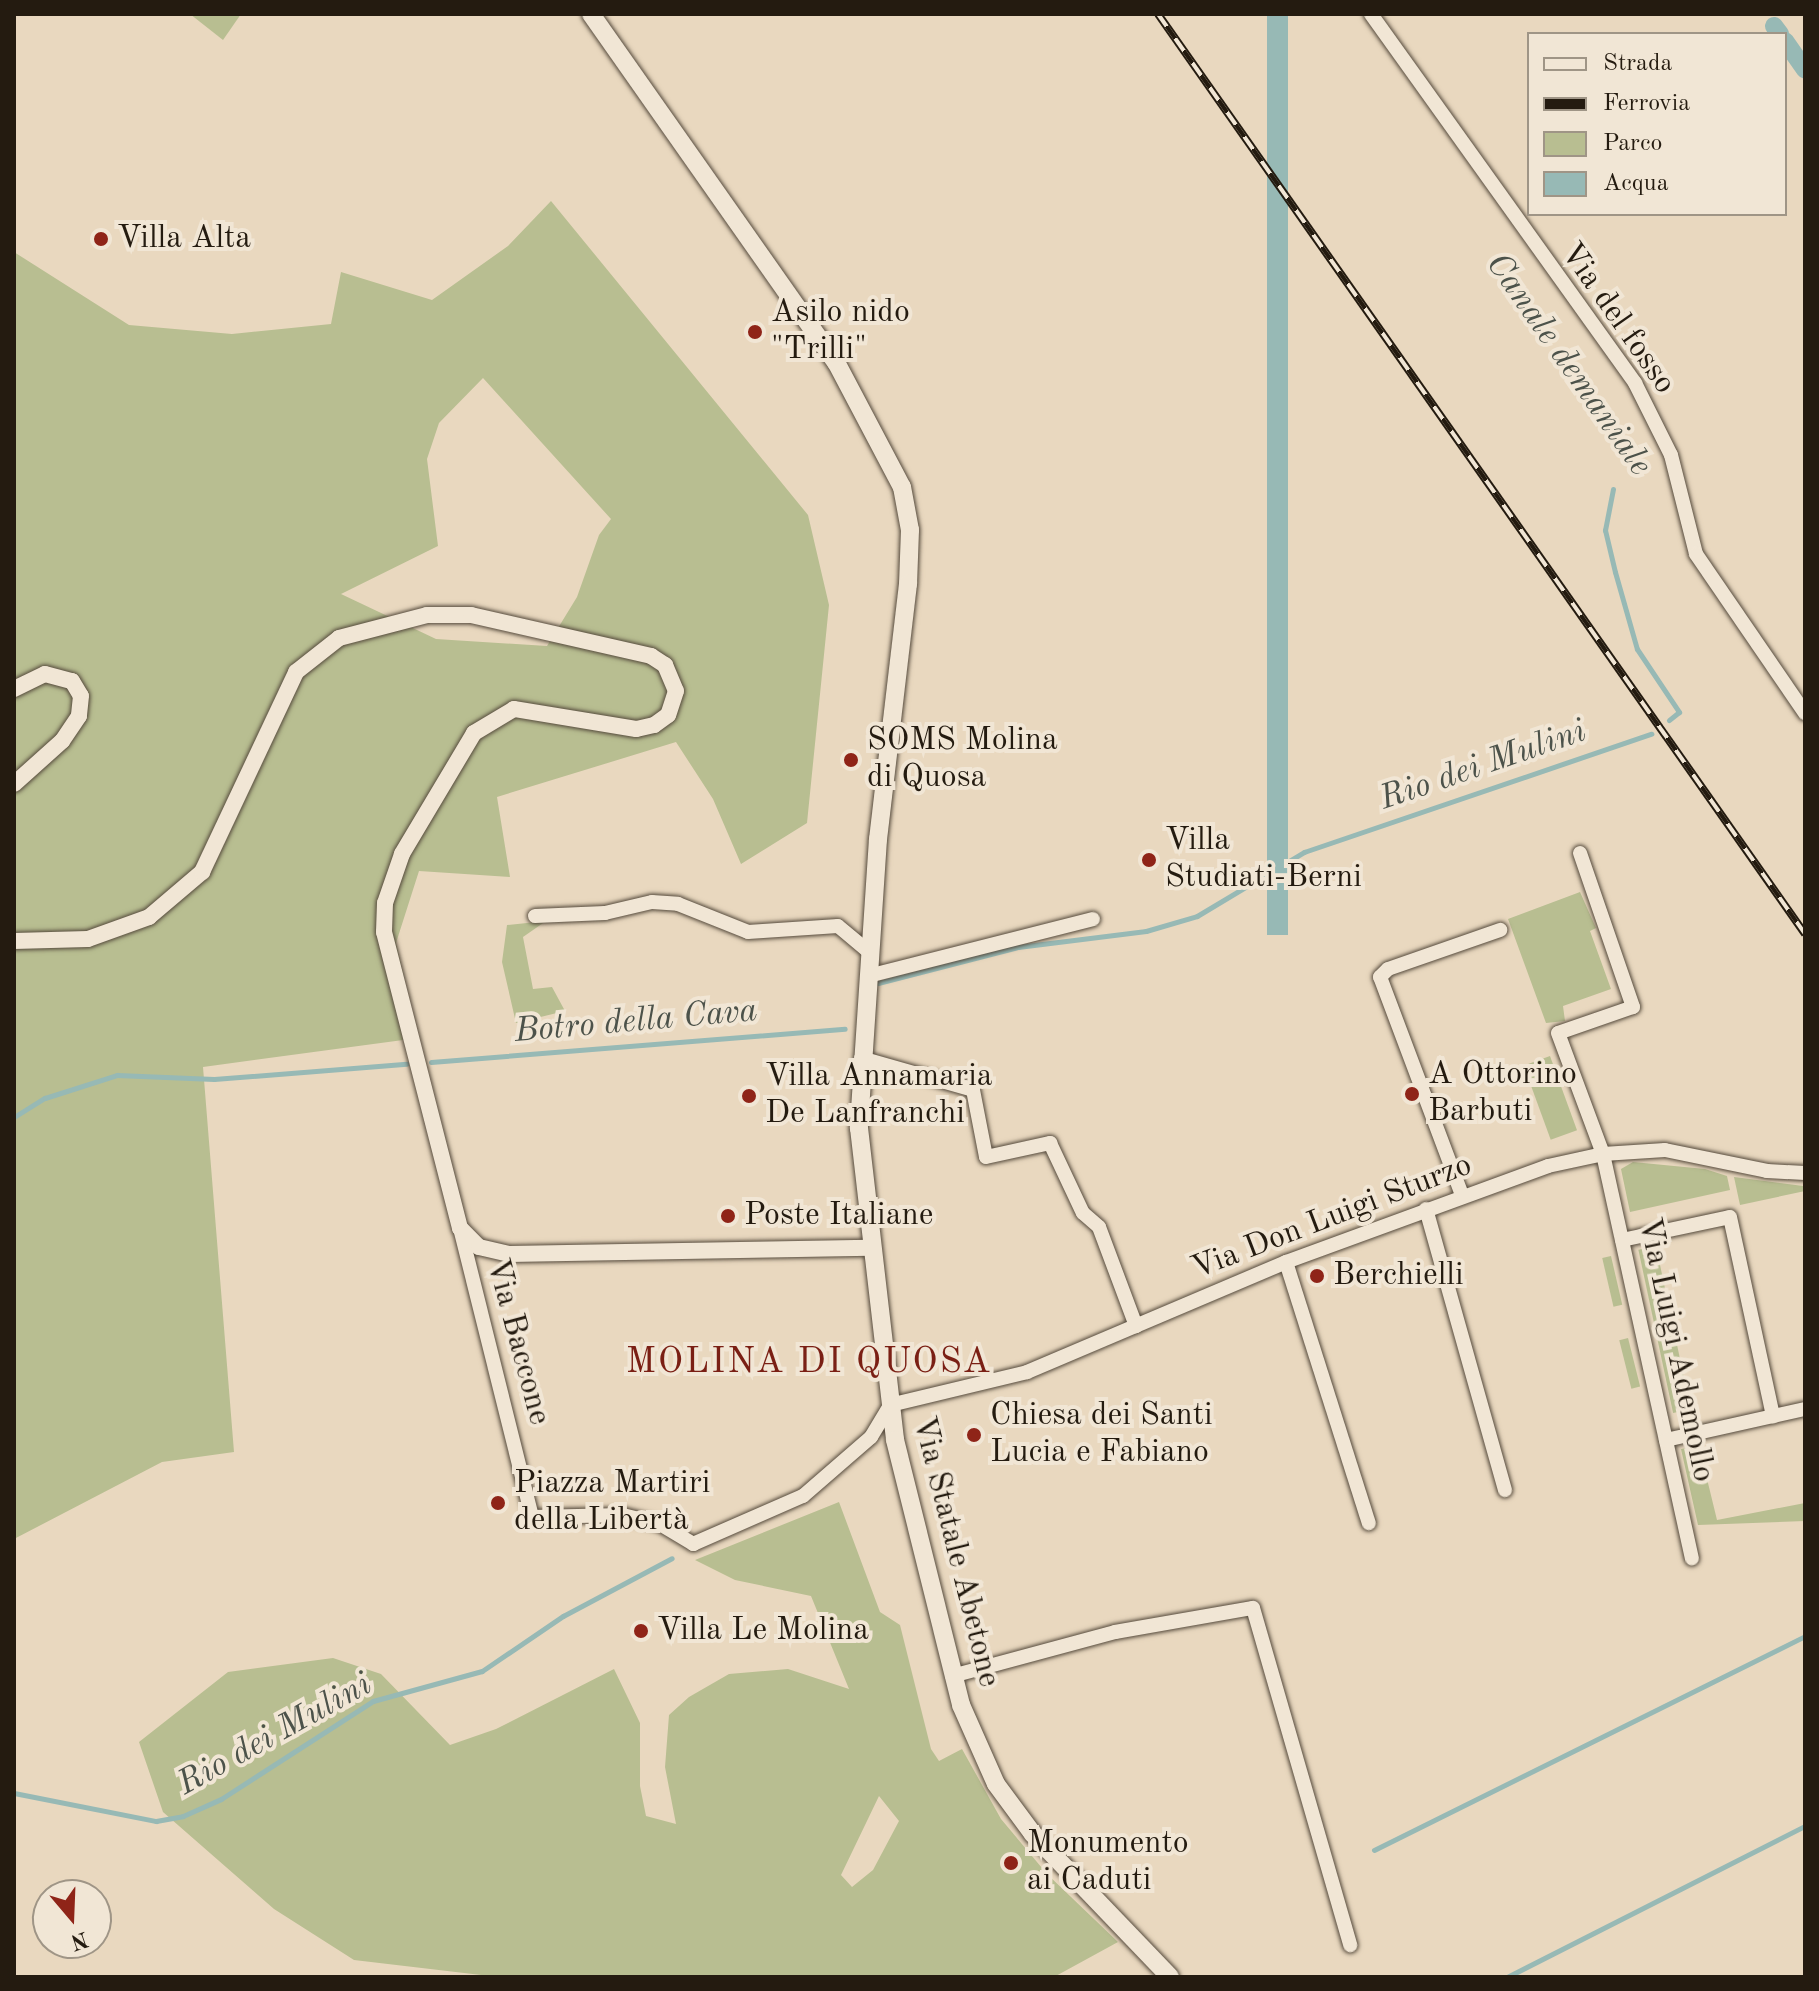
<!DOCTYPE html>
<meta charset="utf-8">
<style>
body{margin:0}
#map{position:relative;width:1819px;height:1991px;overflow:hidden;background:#e9d8bf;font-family:"Old Standard TT",serif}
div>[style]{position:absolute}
.green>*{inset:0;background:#b8be91;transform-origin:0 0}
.water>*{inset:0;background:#97b9b5;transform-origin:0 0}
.stream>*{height:5px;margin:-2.5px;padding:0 2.5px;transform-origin:2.5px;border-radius:2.5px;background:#97b9b5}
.canal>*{height:18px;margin:-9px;padding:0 9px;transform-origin:9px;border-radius:9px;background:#97b9b5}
.roads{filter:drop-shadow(0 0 2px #554a3c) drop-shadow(0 0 2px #554a3c)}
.minor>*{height:14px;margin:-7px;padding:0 7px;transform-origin:7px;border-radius:7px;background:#f1e6d5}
.tertiary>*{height:16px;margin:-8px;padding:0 8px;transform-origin:8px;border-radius:8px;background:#f1e6d5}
.secondary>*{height:18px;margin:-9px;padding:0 9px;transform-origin:9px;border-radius:9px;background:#f1e6d5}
.rail>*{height:8px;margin-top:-4px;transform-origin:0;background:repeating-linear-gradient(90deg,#f1e6d5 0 15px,#241b10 0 30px);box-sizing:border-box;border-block:2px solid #241b10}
.dots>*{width:22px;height:22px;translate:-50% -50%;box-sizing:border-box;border:4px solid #f1e6d5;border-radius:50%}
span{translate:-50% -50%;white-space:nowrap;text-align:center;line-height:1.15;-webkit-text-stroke:8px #f1e6d5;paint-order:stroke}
.poi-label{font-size:32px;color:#241b10}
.left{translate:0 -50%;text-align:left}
.street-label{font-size:32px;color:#241b10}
.water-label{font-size:34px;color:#4c524a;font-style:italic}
.quarter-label{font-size:36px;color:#7a1f14;letter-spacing:2px}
.frame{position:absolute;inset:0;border:16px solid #241b10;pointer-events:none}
.legend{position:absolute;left:1527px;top:32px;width:260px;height:184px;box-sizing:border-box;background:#f1e6d5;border:2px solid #9f9586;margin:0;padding:10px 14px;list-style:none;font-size:24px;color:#241b10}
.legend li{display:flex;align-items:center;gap:16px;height:40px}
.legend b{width:40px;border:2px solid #9f9586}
.north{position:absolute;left:32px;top:1879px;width:80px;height:80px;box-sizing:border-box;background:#f1e6d5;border:2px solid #9f9586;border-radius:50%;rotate:161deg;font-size:22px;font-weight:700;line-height:32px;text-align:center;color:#241b10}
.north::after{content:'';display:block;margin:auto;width:28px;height:36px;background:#8f2418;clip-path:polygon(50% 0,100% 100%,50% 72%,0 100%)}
</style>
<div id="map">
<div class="green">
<div style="clip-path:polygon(190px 14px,241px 14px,223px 40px)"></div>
<div style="clip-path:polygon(evenodd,551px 201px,808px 515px,829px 605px,807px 823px,741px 864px,713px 799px,676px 742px,497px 797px,510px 877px,419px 871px,396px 943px,418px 1038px,203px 1067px,234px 1452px,162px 1462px,14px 1539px,14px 252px,129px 325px,232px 334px,331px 324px,341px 272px,432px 300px,508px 246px,551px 201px,483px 378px,611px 519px,599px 535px,577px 597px,547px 646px,436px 639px,341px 594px,438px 546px,427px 459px,439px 423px,483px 378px)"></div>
<div style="clip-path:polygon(1580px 892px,1596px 928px,1590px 931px,1611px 989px,1563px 1006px,1565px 1021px,1546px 1023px,1508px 919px)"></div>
<div style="clip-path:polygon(546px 921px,523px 937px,533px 989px,552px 987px,565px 1011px,516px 1023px,502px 962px,507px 925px)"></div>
<div style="left:1550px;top:1056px;width:79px;height:28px;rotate:70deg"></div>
<div style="clip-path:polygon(1633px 1162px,1705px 1169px,1727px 1176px,1730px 1190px,1630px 1212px,1621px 1169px)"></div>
<div style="clip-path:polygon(1734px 1177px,1803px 1186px,1805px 1191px,1740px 1205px)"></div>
<div style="left:1656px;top:1246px;width:167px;height:18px;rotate:78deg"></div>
<div style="left:1611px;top:1256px;width:50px;height:9px;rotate:77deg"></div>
<div style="left:1628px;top:1338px;width:50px;height:9px;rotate:76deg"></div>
<div style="clip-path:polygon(1699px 1446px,1717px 1520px,1805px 1503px,1805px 1521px,1698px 1525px,1681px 1449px)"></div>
<div style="clip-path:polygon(evenodd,839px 1502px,880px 1612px,900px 1625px,931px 1749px,939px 1761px,962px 1749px,1001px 1819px,1047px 1874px,1118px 1942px,1054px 1977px,498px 1977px,354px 1960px,274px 1909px,163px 1812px,139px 1742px,228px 1672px,333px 1658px,381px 1674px,450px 1745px,496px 1729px,614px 1669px,640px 1723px,640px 1786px,646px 1816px,676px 1824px,665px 1767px,669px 1715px,689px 1697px,729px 1674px,788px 1669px,849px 1689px,811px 1596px,735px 1580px,695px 1560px,839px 1502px,879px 1796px,899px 1821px,873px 1870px,852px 1887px,841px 1875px,879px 1796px)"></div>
</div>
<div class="water">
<div style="left:1267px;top:14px;width:21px;height:921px"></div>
</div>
<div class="stream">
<div style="left:1613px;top:489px;width:42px;rotate:101deg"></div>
<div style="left:1605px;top:530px;width:43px;rotate:76.6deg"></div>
<div style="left:1615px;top:572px;width:80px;rotate:74.1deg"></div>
<div style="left:1637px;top:649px;width:76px;rotate:56.3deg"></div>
<div style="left:1679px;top:712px;width:13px;rotate:141deg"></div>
<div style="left:878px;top:983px;width:145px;rotate:-14.4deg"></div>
<div style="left:1018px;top:947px;width:129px;rotate:-7.1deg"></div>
<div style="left:1146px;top:931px;width:53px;rotate:-16.4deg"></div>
<div style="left:1197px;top:916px;width:125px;rotate:-30.9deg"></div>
<div style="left:1304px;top:852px;width:367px;rotate:-18.8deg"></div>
<div style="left:431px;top:1062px;width:415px;rotate:-4.6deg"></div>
<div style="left:14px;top:1117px;width:36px;rotate:-32deg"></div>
<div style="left:45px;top:1098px;width:76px;rotate:-17.7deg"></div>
<div style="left:117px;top:1075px;width:97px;rotate:2.4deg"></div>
<div style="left:214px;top:1079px;width:193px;rotate:-4.5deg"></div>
<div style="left:14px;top:1793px;width:145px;rotate:11.2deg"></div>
<div style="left:156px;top:1821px;width:27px;rotate:-10deg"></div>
<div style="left:183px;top:1816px;width:42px;rotate:-24.1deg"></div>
<div style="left:221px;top:1799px;width:181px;rotate:-32.8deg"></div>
<div style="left:373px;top:1701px;width:113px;rotate:-15.4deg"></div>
<div style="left:482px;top:1671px;width:98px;rotate:-34.2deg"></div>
<div style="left:563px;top:1616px;width:123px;rotate:-28deg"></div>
<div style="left:1374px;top:1850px;width:481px;rotate:-26.4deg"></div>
<div style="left:1507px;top:1977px;width:334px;rotate:-26.9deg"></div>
</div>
<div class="canal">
<div style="left:1774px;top:26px;width:10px;rotate:53deg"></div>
<div style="left:1785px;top:41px;width:35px;rotate:55deg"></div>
</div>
<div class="roads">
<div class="minor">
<div style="left:1371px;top:14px;width:454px;rotate:54.4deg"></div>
<div style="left:1635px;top:383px;width:80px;rotate:63.4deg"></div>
<div style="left:1671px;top:455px;width:102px;rotate:75.8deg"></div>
<div style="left:1696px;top:554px;width:193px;rotate:55.6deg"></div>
<div style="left:1580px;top:853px;width:163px;rotate:71deg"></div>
<div style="left:1633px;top:1007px;width:79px;rotate:160.9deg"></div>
<div style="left:1558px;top:1033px;width:129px;rotate:69.6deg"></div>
<div style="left:1603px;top:1154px;width:414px;rotate:77.6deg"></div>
<div style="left:535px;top:916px;width:70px;rotate:-2.5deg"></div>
<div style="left:605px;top:913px;width:48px;rotate:-13.2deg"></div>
<div style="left:652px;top:902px;width:26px;rotate:4deg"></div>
<div style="left:678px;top:904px;width:75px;rotate:21.8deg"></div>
<div style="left:748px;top:932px;width:90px;rotate:-3.8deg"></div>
<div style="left:838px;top:926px;width:40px;rotate:40deg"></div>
<div style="left:868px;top:976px;width:232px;rotate:-14.2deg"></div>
<div style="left:861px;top:1058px;width:116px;rotate:15.9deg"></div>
<div style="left:973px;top:1090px;width:68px;rotate:79deg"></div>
<div style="left:986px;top:1157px;width:66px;rotate:-12.3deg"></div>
<div style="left:1050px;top:1143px;width:77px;rotate:64.8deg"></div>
<div style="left:1083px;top:1213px;width:21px;rotate:41deg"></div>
<div style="left:1099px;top:1227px;width:106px;rotate:69.5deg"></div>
<div style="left:1462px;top:1195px;width:233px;rotate:-110.6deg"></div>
<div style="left:1380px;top:977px;width:11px;rotate:-45deg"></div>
<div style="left:1388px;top:969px;width:119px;rotate:-19.2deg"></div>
<div style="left:1426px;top:1209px;width:292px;rotate:74.3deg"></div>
<div style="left:460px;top:1228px;width:298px;rotate:76deg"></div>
<div style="left:532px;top:1517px;width:91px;rotate:-1.3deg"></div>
<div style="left:623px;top:1515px;width:38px;rotate:14deg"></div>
<div style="left:660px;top:1524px;width:39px;rotate:31deg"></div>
<div style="left:693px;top:1544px;width:120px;rotate:-23.6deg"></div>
<div style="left:803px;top:1496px;width:90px;rotate:-40.9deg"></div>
<div style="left:871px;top:1437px;width:37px;rotate:-59deg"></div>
<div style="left:890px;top:1405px;width:141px;rotate:-13.5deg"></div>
<div style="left:1027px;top:1372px;width:281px;rotate:-23deg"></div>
<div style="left:1286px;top:1262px;width:279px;rotate:-20.1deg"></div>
<div style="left:1548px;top:1166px;width:56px;rotate:-12.3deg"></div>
<div style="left:1603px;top:1154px;width:62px;rotate:-3.7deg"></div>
<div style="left:1665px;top:1150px;width:104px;rotate:11.6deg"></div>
<div style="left:1767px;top:1171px;width:38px;rotate:3deg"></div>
<div style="left:1622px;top:1240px;width:110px;rotate:-12deg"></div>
<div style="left:1730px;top:1217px;width:204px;rotate:77.8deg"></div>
<div style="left:1286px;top:1262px;width:274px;rotate:72.4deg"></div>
<div style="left:1666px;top:1440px;width:142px;rotate:-12.6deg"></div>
<div style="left:952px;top:1676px;width:169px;rotate:-15.1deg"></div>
<div style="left:1115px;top:1632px;width:140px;rotate:-9.9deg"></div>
<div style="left:1253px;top:1608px;width:351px;rotate:73.9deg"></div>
</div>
<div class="tertiary">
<div style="left:14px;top:689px;width:34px;rotate:-26deg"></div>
<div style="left:45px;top:674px;width:28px;rotate:15deg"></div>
<div style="left:72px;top:681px;width:17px;rotate:59deg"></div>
<div style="left:81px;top:696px;width:20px;rotate:96deg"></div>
<div style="left:79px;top:716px;width:30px;rotate:124deg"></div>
<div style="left:62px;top:741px;width:64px;rotate:138.1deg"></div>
<div style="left:14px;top:941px;width:74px;rotate:-1.5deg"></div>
<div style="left:88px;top:939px;width:65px;rotate:-19.8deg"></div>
<div style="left:149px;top:917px;width:70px;rotate:-40.3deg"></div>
<div style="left:202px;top:872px;width:221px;rotate:-64.8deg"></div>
<div style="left:296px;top:672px;width:55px;rotate:-38.3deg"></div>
<div style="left:339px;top:638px;width:91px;rotate:-14.6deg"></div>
<div style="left:427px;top:615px;width:44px"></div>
<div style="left:471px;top:615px;width:185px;rotate:12.8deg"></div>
<div style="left:651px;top:656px;width:17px;rotate:33deg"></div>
<div style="left:665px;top:665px;width:28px;rotate:67deg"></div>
<div style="left:676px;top:691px;width:25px;rotate:108deg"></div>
<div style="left:668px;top:715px;width:17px;rotate:144deg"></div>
<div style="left:654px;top:725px;width:18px;rotate:167deg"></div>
<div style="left:636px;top:729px;width:124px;rotate:-170.7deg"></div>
<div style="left:514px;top:709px;width:47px;rotate:149deg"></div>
<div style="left:474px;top:733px;width:141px;rotate:120.8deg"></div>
<div style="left:402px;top:854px;width:52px;rotate:109.1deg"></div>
<div style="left:385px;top:903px;width:29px;rotate:92deg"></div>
<div style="left:384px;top:932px;width:306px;rotate:75.6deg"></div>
<div style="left:460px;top:1228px;width:27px;rotate:45deg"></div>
<div style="left:479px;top:1247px;width:31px;rotate:13deg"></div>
<div style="left:509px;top:1254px;width:361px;rotate:-1deg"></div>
</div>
<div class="secondary">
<div style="left:591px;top:14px;width:426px;rotate:54.9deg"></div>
<div style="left:836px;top:362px;width:141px;rotate:62.2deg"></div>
<div style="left:902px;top:487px;width:44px;rotate:79.5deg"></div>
<div style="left:910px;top:530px;width:54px;rotate:92.1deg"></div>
<div style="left:908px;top:584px;width:257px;rotate:96.7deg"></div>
<div style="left:878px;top:839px;width:290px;rotate:93.8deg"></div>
<div style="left:859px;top:1128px;width:314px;rotate:83.4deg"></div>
<div style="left:895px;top:1440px;width:273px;rotate:76deg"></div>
<div style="left:961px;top:1705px;width:86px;rotate:66.1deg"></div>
<div style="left:996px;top:1784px;width:62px;rotate:53.5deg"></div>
<div style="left:1033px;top:1834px;width:198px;rotate:46.2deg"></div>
</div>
</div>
<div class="rail">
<div style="left:1158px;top:14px;width:1125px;rotate:54.88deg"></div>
</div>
<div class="dots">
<div style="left:101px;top:239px;background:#8f2418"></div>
<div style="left:755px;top:332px;background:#8f2418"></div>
<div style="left:851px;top:760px;background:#8f2418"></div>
<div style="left:1149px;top:860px;background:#8f2418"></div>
<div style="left:1412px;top:1094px;background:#8f2418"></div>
<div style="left:749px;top:1096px;background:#8f2418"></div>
<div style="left:728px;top:1216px;background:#8f2418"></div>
<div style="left:1317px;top:1276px;background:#8f2418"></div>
<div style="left:974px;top:1435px;background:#8f2418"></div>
<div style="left:498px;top:1503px;background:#8f2418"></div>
<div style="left:641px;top:1631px;background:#8f2418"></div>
<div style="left:1011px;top:1863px;background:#8f2418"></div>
</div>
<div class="poi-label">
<span class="left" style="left:117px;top:239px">Villa Alta</span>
<span class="left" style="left:771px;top:332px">Asilo nido<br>"Trilli"</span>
<span class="left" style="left:867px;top:760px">SOMS Molina<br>di Quosa</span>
<span class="left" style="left:1165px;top:860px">Villa<br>Studiati-Berni</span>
<span class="left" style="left:1428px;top:1094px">A Ottorino<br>Barbuti</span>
<span class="left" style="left:765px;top:1096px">Villa Annamaria<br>De Lanfranchi</span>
<span class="left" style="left:744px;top:1216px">Poste Italiane</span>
<span class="left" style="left:1333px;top:1276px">Berchielli</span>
<span class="left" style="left:990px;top:1435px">Chiesa dei Santi<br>Lucia e Fabiano</span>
<span class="left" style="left:514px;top:1503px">Piazza Martiri<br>della Libertà</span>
<span class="left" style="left:657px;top:1631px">Villa Le Molina</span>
<span class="left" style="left:1027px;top:1863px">Monumento<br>ai Caduti</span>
</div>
<div class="street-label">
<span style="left:1617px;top:319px;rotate:55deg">Via del fosso</span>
<span style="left:1332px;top:1218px;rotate:-21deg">Via Don Luigi Sturzo</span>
<span style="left:517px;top:1342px;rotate:75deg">Via Baccone</span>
<span style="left:1675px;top:1350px;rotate:78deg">Via Luigi Ademollo</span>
<span style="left:955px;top:1552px;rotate:76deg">Via Statale Abetone</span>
</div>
<div class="water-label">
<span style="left:1568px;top:365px;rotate:55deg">Canale demaniale</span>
<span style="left:1483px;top:766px;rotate:-19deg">Rio dei Mulini</span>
<span style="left:636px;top:1022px;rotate:-5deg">Botro della Cava</span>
<span style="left:275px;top:1735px;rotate:-29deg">Rio dei Mulini</span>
</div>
<div class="quarter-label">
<span style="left:809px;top:1364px">MOLINA DI QUOSA</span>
</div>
<div class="frame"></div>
<ul class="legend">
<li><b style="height:10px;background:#f1e6d5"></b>Strada</li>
<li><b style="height:10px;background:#241b10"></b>Ferrovia</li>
<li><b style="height:22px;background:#b8be91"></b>Parco</li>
<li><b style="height:22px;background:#97b9b5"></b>Acqua</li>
</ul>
<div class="north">N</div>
</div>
